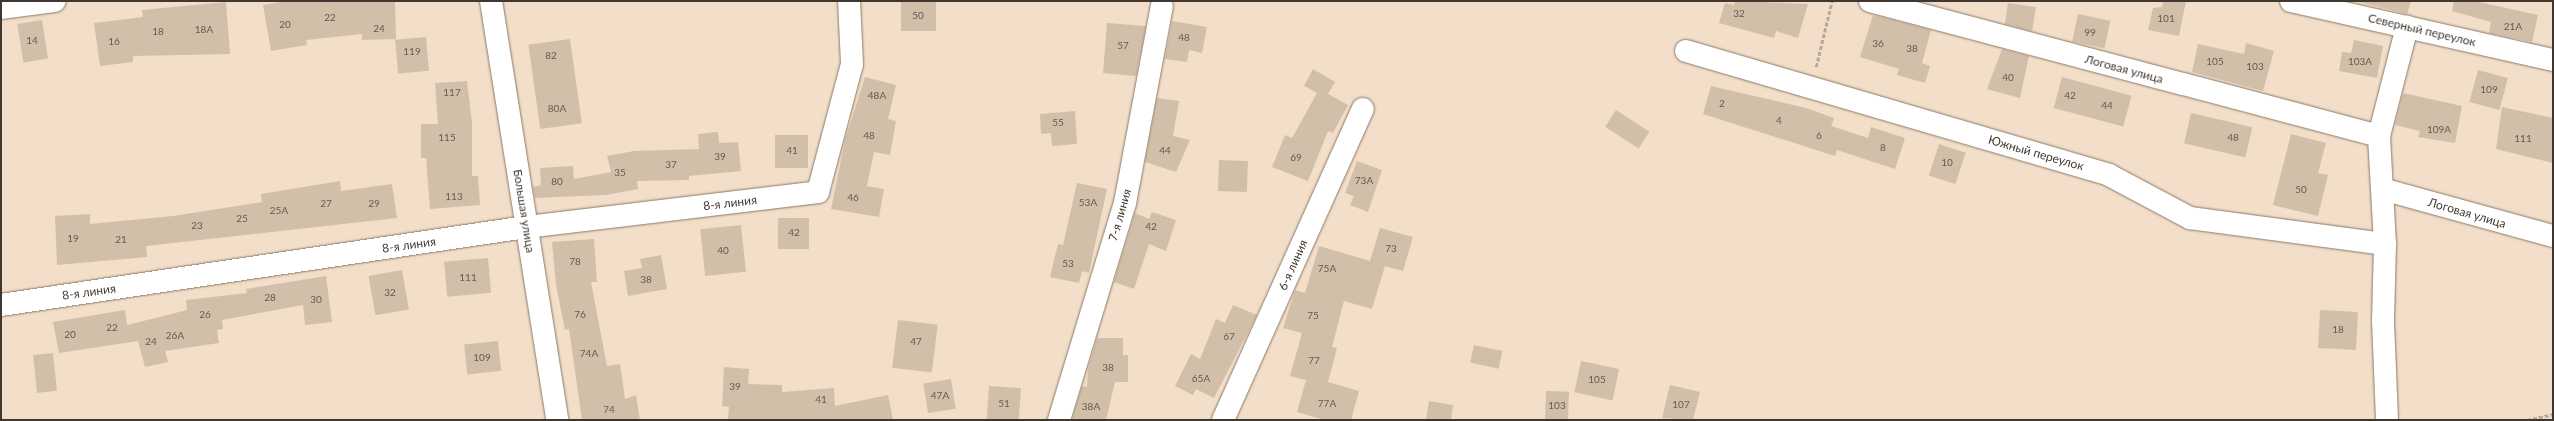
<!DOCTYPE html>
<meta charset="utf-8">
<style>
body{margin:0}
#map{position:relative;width:2554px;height:421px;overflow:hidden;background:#f2dec9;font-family:Lato,sans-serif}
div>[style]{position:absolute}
.building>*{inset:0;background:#d2bfaa;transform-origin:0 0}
.path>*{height:2.5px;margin-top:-1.25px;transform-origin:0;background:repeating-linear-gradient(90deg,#b9a998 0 4px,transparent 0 6px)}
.roads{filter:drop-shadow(0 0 1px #8b7966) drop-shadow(0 0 1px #8b7966)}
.street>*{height:22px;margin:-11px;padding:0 11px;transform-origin:11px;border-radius:11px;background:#fff}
span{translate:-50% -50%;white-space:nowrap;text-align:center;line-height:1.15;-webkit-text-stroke:3px #fff;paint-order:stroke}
.number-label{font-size:10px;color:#645a4e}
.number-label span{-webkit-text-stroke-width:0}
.street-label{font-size:12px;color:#403830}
.frame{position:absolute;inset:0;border:2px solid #403830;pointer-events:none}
</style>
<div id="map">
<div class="building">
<div style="clip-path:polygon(287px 1px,395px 1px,396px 39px,362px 40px,362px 34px,306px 40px,307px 45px,271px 51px,263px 5px)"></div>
<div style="left:901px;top:1px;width:35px;height:30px"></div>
<div style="clip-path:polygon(1735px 1px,1808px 4px,1798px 38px,1776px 31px,1774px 38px,1719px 23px,1725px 3px,1734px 5px)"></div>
<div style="clip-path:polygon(2163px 1px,2186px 1px,2179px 36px,2148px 30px,2153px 8px,2162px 7px)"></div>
<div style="clip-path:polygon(2356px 1px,2411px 1px,2407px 14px)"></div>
<div style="clip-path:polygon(2454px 1px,2474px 1px,2538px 15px,2532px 42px,2489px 33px,2491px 22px,2452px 11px)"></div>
<div style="clip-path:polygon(226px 2px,230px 54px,133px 56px,133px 62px,100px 66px,94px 23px,143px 17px,142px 10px)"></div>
<div style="clip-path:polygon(2008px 3px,2036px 7px,2032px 31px,2005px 24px)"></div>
<div style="left:2078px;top:14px;width:33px;height:28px;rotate:12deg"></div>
<div style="clip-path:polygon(1873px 15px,1931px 30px,1922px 63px,1930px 66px,1925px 83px,1897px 75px,1899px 69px,1860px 57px)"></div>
<div style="left:42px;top:20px;width:39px;height:25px;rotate:81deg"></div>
<div style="clip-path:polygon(1172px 21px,1207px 27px,1202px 53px,1189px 50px,1187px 62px,1165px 59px)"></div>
<div style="clip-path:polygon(1107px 23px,1146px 26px,1136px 76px,1103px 73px)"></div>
<div style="left:426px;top:37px;width:34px;height:31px;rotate:85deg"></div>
<div style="left:570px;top:39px;width:85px;height:42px;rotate:82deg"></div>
<div style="clip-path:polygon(2354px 40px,2383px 46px,2377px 78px,2339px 71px,2342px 52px,2351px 53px)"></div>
<div style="clip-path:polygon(2246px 43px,2274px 51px,2263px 91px,2192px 72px,2198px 44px,2244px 54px)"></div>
<div style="clip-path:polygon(2002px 49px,2029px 56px,2020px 98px,1987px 89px)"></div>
<div style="clip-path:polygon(1313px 69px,1335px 82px,1328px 94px,1348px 105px,1333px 133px,1328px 131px,1308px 181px,1272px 167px,1285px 135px,1292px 138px,1317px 93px,1304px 86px)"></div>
<div style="left:2478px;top:70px;width:31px;height:33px;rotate:15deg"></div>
<div style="clip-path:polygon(865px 77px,896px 85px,888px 119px,896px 121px,890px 155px,874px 152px,867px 186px,884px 189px,879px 217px,831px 209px,845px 140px)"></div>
<div style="left:2062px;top:77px;width:72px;height:32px;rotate:15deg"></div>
<div style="clip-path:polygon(467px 81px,472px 123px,472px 176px,478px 176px,480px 205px,430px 209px,426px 158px,421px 158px,421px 124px,438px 124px,435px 83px)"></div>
<div style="clip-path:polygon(1711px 86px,1806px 108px,1834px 118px,1831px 126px,1868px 138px,1871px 127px,1905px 138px,1895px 169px,1837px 150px,1835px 156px,1703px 114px)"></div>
<div style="clip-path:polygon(2403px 93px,2462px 106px,2455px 143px,2418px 137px,2420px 131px,2395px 125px)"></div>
<div style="clip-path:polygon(1157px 98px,1179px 101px,1173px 136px,1190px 140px,1176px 172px,1145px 162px)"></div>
<div style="clip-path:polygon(2502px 107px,2553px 118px,2553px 163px,2496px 149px)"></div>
<div style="left:1616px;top:110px;width:40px;height:20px;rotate:33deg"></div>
<div style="clip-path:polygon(1075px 111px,1077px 144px,1052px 146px,1051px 133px,1041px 134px,1040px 114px)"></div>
<div style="left:2191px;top:113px;width:63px;height:31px;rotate:13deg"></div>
<div style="clip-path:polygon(718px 132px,719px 143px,738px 142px,741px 171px,689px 176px,689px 180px,637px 181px,638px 189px,606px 195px,535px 198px,533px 187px,541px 185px,540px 168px,573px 166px,574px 179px,611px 172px,607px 156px,634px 151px,699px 149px,698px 134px)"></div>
<div style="clip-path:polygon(2291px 134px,2326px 143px,2318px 173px,2328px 175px,2318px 216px,2273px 205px)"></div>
<div style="left:775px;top:135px;width:33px;height:33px"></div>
<div style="left:1939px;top:144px;width:28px;height:33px;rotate:18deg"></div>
<div style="left:1219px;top:160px;width:29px;height:31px;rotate:2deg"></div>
<div style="clip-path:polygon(1357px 161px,1382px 170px,1368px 212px,1350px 205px,1354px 196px,1345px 193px)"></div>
<div style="clip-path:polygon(340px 181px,341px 191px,392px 184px,397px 218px,146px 246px,147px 257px,57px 265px,55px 216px,90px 214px,90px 224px,173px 216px,262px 202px,261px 194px)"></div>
<div style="clip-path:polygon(1077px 183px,1107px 189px,1089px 273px,1082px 271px,1079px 283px,1050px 277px,1058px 244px,1063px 245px)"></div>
<div style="clip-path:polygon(1152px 212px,1176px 220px,1166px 251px,1149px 244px,1134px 289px,1114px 282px,1135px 213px,1149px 219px)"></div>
<div style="left:778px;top:218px;width:31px;height:31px"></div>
<div style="left:741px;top:225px;width:47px;height:41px;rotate:84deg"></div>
<div style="clip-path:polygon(1380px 228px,1413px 237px,1403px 271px,1385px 266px,1372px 309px,1344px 301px,1332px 347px,1337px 348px,1328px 382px,1359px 391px,1351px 420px,1324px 420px,1297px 412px,1306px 380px,1290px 376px,1302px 333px,1283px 328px,1295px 290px,1305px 293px,1319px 246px,1370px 261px)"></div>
<div style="clip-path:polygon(594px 239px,597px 282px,591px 282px,607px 366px,620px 364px,625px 399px,636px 395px,640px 420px,582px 420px,569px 329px,565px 330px,556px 285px,552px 242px)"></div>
<div style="clip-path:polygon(661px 255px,667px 289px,628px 296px,624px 271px,642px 268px,640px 259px)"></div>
<div style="left:488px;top:258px;width:35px;height:44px;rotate:85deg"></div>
<div style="left:402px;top:270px;width:40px;height:34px;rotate:80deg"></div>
<div style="clip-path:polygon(326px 276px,332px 322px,305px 325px,303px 305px,222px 320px,223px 329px,217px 330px,219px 343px,165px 351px,168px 362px,145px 367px,138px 341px,59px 353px,53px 322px,125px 310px,127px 325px,187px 310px,186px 300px,247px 293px,246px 289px)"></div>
<div style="clip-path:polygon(1233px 305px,1257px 315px,1214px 398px,1196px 389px,1193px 395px,1175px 386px,1191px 354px,1200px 359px,1216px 319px,1225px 323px)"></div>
<div style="left:2320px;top:310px;width:38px;height:38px;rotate:3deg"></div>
<div style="left:898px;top:320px;width:40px;height:48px;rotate:7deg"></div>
<div style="clip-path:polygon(1097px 338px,1123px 338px,1123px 355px,1128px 355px,1128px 382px,1115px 382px,1106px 420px,1072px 420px,1082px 386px,1087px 387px,1088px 369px)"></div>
<div style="left:498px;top:341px;width:30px;height:34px;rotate:84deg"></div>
<div style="left:1474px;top:345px;width:29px;height:18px;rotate:12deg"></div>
<div style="left:53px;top:353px;width:38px;height:20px;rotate:84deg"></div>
<div style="left:1581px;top:361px;width:39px;height:32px;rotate:12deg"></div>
<div style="clip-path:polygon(724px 367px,749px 369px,748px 384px,782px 385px,782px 392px,834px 388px,835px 406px,888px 395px,893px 420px,728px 420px,729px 407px,722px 406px)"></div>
<div style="left:951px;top:379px;width:30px;height:28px;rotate:81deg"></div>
<div style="clip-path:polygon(1670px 385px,1700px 392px,1693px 420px,1662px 418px)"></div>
<div style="left:989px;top:386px;width:32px;height:34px;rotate:4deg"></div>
<div style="left:1546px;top:391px;width:23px;height:29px;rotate:2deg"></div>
<div style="clip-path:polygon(1429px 401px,1453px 405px,1451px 420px,1426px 420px)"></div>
</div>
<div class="path">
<div style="left:1816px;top:67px;width:68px;rotate:-76.4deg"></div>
<div style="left:2527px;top:420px;width:27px;rotate:-13deg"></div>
</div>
<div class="roads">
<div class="street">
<div style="left:491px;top:1px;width:424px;rotate:81deg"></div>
<div style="left:1870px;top:1px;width:527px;rotate:14.85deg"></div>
<div style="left:2291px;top:1px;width:269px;rotate:12.7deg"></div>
<div style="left:1px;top:8px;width:54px;rotate:-7.4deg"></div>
<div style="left:1686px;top:51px;width:441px;rotate:16.3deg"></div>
<div style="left:2109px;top:175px;width:92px;rotate:28deg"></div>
<div style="left:2190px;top:218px;width:197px;rotate:7.6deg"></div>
<div style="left:2382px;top:189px;width:177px;rotate:15.4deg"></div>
<div style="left:1px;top:305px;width:531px;rotate:-8.45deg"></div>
<div style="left:526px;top:227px;width:294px;rotate:-6.8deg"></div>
<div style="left:818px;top:192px;width:132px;rotate:-75.1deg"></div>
<div style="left:852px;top:64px;width:63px;rotate:-92.7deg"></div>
<div style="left:1059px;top:420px;width:227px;rotate:-73.1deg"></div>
<div style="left:1125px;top:203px;width:200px;rotate:-79.4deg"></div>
<div style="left:1223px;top:420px;width:341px;rotate:-65.8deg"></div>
<div style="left:2387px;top:420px;width:100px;rotate:-92.3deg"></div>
<div style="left:2383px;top:320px;width:76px;rotate:-88.5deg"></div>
<div style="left:2385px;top:244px;width:108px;rotate:-93.2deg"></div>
<div style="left:2379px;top:136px;width:113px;rotate:-75.6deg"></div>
</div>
</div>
<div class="number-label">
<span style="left:1739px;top:14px">32</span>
<span style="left:918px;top:16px">50</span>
<span style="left:330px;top:18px">22</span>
<span style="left:2166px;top:19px">101</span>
<span style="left:285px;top:25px">20</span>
<span style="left:2513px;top:27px">21А</span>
<span style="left:379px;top:29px">24</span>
<span style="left:204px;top:30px">18А</span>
<span style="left:158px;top:32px">18</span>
<span style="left:2090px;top:33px">99</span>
<span style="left:1184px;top:38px">48</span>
<span style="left:32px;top:41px">14</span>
<span style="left:114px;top:42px">16</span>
<span style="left:1878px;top:44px">36</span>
<span style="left:1123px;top:46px">57</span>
<span style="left:1912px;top:49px">38</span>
<span style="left:412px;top:52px">119</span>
<span style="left:551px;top:56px">82</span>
<span style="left:2215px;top:62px">105</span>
<span style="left:2360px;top:62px">103А</span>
<span style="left:2255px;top:67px">103</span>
<span style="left:2008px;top:78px">40</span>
<span style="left:2489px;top:90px">109</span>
<span style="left:452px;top:93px">117</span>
<span style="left:877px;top:96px">48А</span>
<span style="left:2070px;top:96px">42</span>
<span style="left:1722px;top:104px">2</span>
<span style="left:2107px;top:106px">44</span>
<span style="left:557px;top:109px">80А</span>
<span style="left:1779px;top:121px">4</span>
<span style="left:1058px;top:123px">55</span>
<span style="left:2439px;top:130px">109А</span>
<span style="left:869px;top:136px">48</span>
<span style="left:1819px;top:136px">6</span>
<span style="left:447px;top:138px">115</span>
<span style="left:2233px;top:138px">48</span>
<span style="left:2523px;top:139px">111</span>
<span style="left:1883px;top:148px">8</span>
<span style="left:792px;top:151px">41</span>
<span style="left:1165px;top:151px">44</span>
<span style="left:720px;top:157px">39</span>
<span style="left:1296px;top:158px">69</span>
<span style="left:1947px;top:163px">10</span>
<span style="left:671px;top:165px">37</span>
<span style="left:620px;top:173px">35</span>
<span style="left:1364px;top:181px">73А</span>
<span style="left:557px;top:182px">80</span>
<span style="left:2301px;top:190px">50</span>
<span style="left:454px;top:197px">113</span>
<span style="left:853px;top:198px">46</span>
<span style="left:1088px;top:203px">53А</span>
<span style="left:326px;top:204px">27</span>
<span style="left:374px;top:204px">29</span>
<span style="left:279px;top:211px">25А</span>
<span style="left:242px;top:219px">25</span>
<span style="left:197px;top:226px">23</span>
<span style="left:1151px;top:227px">42</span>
<span style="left:794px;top:233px">42</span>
<span style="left:73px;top:239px">19</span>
<span style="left:121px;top:240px">21</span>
<span style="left:1391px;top:249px">73</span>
<span style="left:723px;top:251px">40</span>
<span style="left:575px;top:262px">78</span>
<span style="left:1068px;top:264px">53</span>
<span style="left:1327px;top:269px">75А</span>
<span style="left:468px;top:278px">111</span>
<span style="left:646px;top:280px">38</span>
<span style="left:390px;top:293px">32</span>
<span style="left:270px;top:298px">28</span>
<span style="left:316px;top:300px">30</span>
<span style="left:205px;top:315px">26</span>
<span style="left:580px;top:315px">76</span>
<span style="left:1313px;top:316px">75</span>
<span style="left:112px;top:328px">22</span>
<span style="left:2338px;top:330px">18</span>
<span style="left:70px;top:335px">20</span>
<span style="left:175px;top:336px">26А</span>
<span style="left:1229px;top:337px">67</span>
<span style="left:151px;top:342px">24</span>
<span style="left:916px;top:342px">47</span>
<span style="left:589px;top:354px">74А</span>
<span style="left:482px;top:358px">109</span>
<span style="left:1314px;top:361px">77</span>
<span style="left:1108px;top:368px">38</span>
<span style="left:1201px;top:379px">65А</span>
<span style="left:1597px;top:380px">105</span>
<span style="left:735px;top:387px">39</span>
<span style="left:940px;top:396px">47А</span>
<span style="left:821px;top:400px">41</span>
<span style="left:1004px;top:404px">51</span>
<span style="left:1327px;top:404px">77А</span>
<span style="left:1681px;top:405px">107</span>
<span style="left:1557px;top:406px">103</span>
<span style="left:1091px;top:407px">38А</span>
<span style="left:609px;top:410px">74</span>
</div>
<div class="street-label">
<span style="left:2422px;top:30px;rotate:13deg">Северный переулок</span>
<span style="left:2124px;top:69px;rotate:15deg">Логовая улица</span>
<span style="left:2036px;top:153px;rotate:16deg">Южный переулок</span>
<span style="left:730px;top:203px;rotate:-7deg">8-я линия</span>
<span style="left:524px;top:211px;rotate:81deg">Большая улица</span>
<span style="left:2467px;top:213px;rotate:16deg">Логовая улица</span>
<span style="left:1120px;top:215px;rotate:-74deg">7-я линия</span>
<span style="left:409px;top:245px;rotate:-8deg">8-я линия</span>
<span style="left:1293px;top:265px;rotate:-66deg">6-я линия</span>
<span style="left:89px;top:292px;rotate:-8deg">8-я линия</span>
</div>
<div class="frame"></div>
</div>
